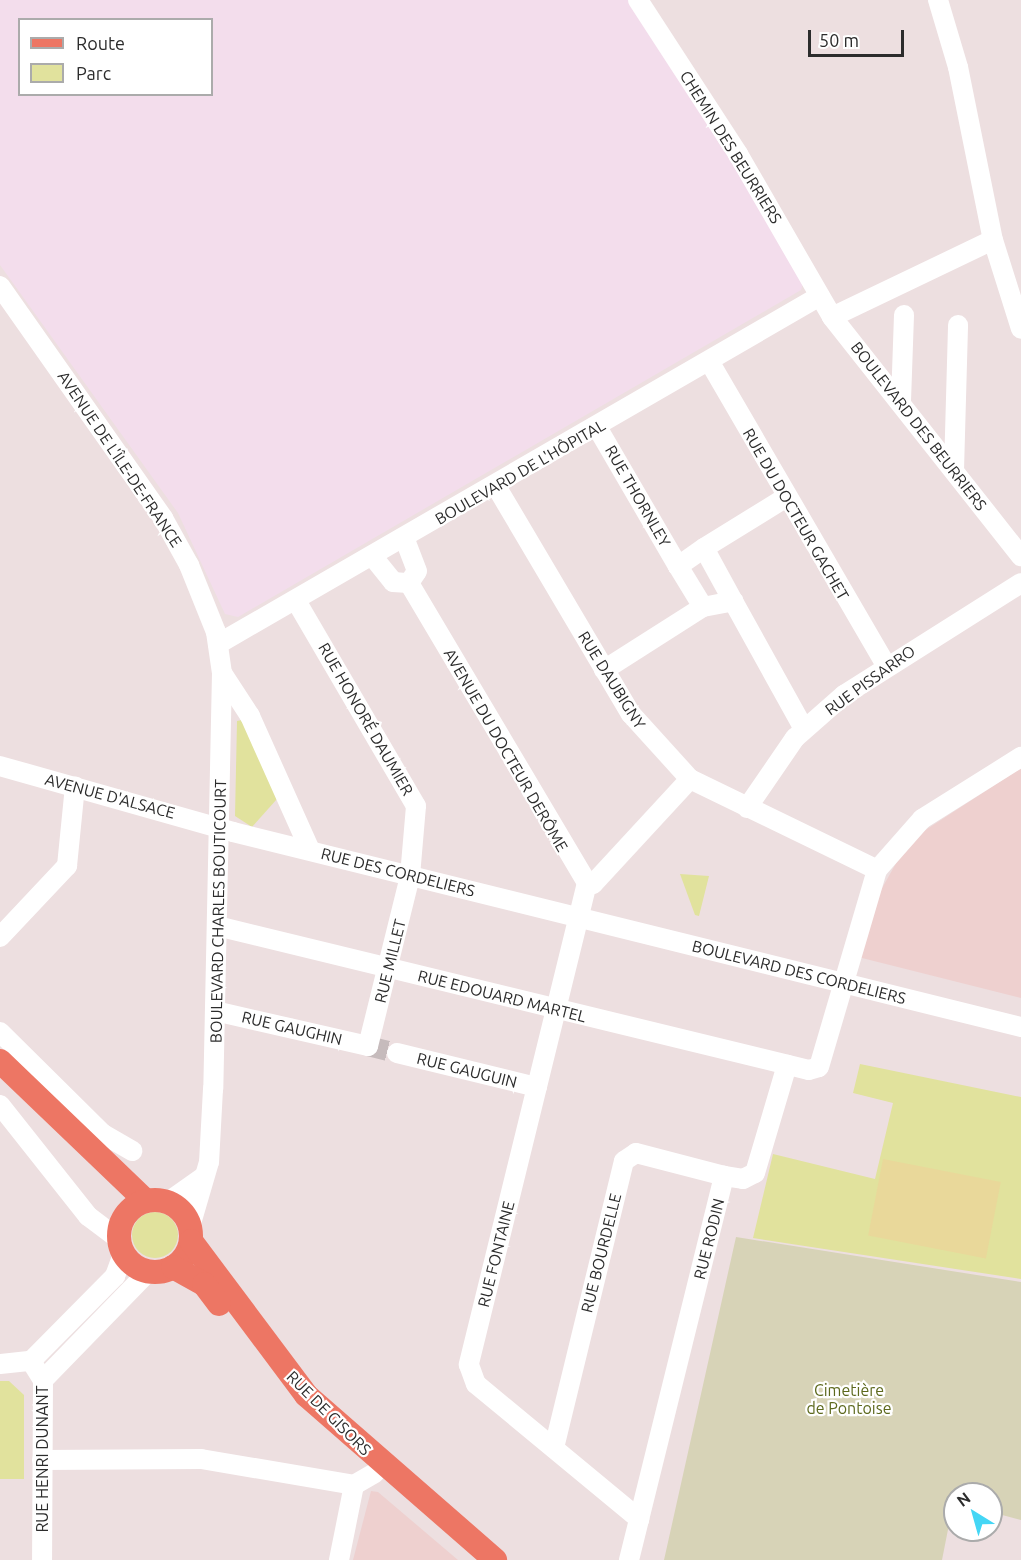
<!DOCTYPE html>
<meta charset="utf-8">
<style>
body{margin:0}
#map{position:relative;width:1021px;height:1560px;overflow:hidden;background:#eddfe0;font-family:Ubuntu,sans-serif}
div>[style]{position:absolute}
.education>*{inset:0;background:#eed0cf}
.medical>*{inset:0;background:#f3ddec}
.green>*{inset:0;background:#e1e29d}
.round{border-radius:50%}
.cemetery>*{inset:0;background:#d7d3b7}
.pitch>*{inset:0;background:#e9d89a;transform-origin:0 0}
.minor-tunnel>*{height:20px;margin-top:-10px;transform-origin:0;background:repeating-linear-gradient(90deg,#c6bbbc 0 20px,transparent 0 30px)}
.minor>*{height:20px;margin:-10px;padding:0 10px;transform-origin:10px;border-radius:10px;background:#fff}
.major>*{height:24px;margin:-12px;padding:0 12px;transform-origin:12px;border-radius:12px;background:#ed7664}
.major>.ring{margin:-12px;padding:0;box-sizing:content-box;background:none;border:24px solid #ed7664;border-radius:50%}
span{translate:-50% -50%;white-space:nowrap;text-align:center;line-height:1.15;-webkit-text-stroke:4.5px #fff;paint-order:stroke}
.street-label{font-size:16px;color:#2c2c2c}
.park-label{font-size:16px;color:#5d691d}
.legend{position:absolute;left:18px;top:18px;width:195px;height:78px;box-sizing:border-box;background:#fff;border:2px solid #ababab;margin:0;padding:8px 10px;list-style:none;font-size:18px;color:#2c2c2c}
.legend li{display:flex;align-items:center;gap:12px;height:30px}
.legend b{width:30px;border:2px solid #ababab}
.north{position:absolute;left:943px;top:1482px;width:60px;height:60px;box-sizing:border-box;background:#fff;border:2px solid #ababab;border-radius:50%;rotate:323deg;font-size:16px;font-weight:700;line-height:24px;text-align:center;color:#2c2c2c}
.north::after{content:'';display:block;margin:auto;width:21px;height:27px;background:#44d6f5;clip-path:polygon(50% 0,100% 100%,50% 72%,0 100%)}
.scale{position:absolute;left:808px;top:30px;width:96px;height:27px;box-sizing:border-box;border:3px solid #2c2c2c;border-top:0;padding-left:8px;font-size:18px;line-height:21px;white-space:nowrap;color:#2c2c2c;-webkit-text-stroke:4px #fff;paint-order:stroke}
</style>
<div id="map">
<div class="education">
<div style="clip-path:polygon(1021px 768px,1021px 998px,858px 957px,881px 890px,899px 858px,924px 831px)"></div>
<div style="clip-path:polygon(371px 1491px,378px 1492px,458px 1560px,353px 1560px)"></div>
</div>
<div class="medical">
<div style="clip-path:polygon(evenodd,0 0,628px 0,688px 85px,804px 280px,801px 290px,238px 617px,225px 614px,178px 513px,0 265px,0 0,20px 20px,212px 20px,212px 94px,20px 94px,20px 20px)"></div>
</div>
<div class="green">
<div style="clip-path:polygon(242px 720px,277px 799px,252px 827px,235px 816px,237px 721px)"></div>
<div style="clip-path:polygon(680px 874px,709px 876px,699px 916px,695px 915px)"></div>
<div style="clip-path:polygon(860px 1064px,1021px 1097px,1021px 1279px,753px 1238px,773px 1154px,875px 1179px,893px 1103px,853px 1093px)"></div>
<div class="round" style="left:132px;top:1212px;width:46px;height:46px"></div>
<div style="clip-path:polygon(0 1381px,9px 1381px,24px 1395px,24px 1479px,0 1479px)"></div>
</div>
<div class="cemetery">
<div style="clip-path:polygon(736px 1237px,1021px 1282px,1021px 1520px,991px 1512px,991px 1494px,955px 1494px,942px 1560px,664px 1560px)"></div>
</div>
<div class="pitch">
<div style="left:883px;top:1159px;width:120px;height:78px;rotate:11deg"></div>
</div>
<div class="minor-tunnel">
<div style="left:368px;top:1046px;width:30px;rotate:14deg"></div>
</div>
<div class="minor">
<div style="left:638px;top:0;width:184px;rotate:57deg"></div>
<div style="left:738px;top:154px;width:188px;rotate:60deg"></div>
<div style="left:832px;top:317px;width:305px;rotate:51.7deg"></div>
<div style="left:938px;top:0;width:70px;rotate:73.4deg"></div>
<div style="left:958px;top:67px;width:177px;rotate:78.6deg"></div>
<div style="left:993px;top:240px;width:93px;rotate:72.5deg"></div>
<div style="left:0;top:286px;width:284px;rotate:54.9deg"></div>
<div style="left:163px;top:518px;width:54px;rotate:61deg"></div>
<div style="left:189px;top:565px;width:72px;rotate:68.1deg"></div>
<div style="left:216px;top:632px;width:41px;rotate:81.7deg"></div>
<div style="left:222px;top:673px;width:416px;rotate:91.2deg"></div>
<div style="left:213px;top:1089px;width:73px;rotate:93.1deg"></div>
<div style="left:209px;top:1162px;width:68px;rotate:106.3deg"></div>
<div style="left:832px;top:317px;width:178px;rotate:-25.6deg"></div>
<div style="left:709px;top:361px;width:352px;rotate:59.8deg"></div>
<div style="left:901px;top:401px;width:86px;rotate:-88deg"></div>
<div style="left:597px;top:427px;width:161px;rotate:59.8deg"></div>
<div style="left:678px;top:566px;width:48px;rotate:58.6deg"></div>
<div style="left:703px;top:607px;width:31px;rotate:-11deg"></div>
<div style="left:733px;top:601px;width:60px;rotate:-118.7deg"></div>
<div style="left:704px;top:548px;width:32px;rotate:145deg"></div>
<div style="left:954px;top:470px;width:145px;rotate:-88.4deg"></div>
<div style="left:496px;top:486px;width:265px;rotate:59.4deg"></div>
<div style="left:631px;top:714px;width:88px;rotate:47.8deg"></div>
<div style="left:690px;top:779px;width:208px;rotate:25.9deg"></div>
<div style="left:704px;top:548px;width:95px;rotate:-31.7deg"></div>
<div style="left:373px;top:557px;width:32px;rotate:51deg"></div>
<div style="left:393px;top:582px;width:16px;rotate:4deg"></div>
<div style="left:409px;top:583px;width:14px;rotate:-56deg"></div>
<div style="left:417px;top:571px;width:34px;rotate:-111deg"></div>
<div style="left:409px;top:583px;width:349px;rotate:59.3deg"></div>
<div style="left:587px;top:883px;width:496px;rotate:103.8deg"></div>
<div style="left:469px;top:1365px;width:20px;rotate:70deg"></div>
<div style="left:476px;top:1384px;width:212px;rotate:39.6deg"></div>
<div style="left:733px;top:601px;width:146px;rotate:61deg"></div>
<div style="left:218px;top:644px;width:695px;rotate:-30.03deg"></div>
<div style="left:604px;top:670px;width:117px;rotate:-32.5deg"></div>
<div style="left:222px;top:673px;width:51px;rotate:56.9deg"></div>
<div style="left:250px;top:716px;width:147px;rotate:65.9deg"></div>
<div style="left:0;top:766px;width:242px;rotate:15.8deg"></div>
<div style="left:233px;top:832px;width:812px;rotate:13.9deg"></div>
<div style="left:747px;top:808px;width:85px;rotate:-55.6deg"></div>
<div style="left:795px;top:738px;width:65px;rotate:-41.3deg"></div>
<div style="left:844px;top:695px;width:209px;rotate:-32.3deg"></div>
<div style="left:587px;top:883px;width:6px;rotate:9deg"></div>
<div style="left:593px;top:884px;width:143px;rotate:-47.3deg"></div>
<div style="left:217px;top:926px;width:609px;rotate:13.67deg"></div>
<div style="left:809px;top:1070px;width:10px;rotate:-17deg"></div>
<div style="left:819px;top:1067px;width:205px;rotate:-73.6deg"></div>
<div style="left:877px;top:870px;width:68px;rotate:-48.6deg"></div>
<div style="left:922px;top:819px;width:117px;rotate:-32.1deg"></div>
<div style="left:0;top:937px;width:98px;rotate:-46.7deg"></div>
<div style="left:67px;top:866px;width:80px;rotate:-84.3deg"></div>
<div style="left:215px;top:1011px;width:157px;rotate:12.9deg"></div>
<div style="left:368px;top:1046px;width:175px;rotate:-76.1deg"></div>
<div style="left:410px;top:876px;width:70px;rotate:-85.1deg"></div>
<div style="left:416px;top:806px;width:236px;rotate:-120.3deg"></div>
<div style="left:0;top:1032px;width:145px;rotate:44.7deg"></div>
<div style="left:103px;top:1134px;width:34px;rotate:30deg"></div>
<div style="left:397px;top:1053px;width:144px;rotate:13.7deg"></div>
<div style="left:0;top:1105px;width:142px;rotate:51.6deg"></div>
<div style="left:88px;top:1216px;width:38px;rotate:37deg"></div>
<div style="left:168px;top:1202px;width:42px;rotate:-35.2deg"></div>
<div style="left:31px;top:1361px;width:22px;rotate:58deg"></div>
<div style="left:43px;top:1380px;width:180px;rotate:90.3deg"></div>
<div style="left:31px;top:1361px;width:120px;rotate:-45.3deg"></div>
<div style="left:115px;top:1276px;width:23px;rotate:-70deg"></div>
<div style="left:0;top:1364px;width:31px;rotate:-6deg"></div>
<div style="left:43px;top:1380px;width:151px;rotate:-45.8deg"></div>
<div style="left:554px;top:1448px;width:295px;rotate:-76.3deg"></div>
<div style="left:624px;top:1161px;width:14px;rotate:-34deg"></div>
<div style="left:636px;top:1153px;width:91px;rotate:14.6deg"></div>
<div style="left:42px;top:1460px;width:159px;rotate:-0.4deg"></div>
<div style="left:201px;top:1459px;width:155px;rotate:9.6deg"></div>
<div style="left:354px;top:1485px;width:24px;rotate:-30deg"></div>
<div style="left:339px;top:1560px;width:76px;rotate:-78.7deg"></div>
<div style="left:629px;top:1560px;width:396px;rotate:-76.1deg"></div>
<div style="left:724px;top:1176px;width:19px;rotate:9deg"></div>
<div style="left:743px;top:1179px;width:13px;rotate:-27deg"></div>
<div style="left:755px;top:1173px;width:113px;rotate:-73.5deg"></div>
</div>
<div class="major">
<div style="left:0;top:1061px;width:202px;rotate:43.8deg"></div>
<div class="ring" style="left:119px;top:1200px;width:48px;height:48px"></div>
<div style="left:191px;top:1241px;width:192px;rotate:53.2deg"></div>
<div style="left:306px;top:1395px;width:251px;rotate:41.1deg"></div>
<div style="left:173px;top:1267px;width:35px;rotate:29deg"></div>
<div style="left:204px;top:1284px;width:25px;rotate:53deg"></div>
</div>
<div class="street-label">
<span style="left:731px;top:147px;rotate:58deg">CHEMIN DES BEURRIERS</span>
<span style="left:919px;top:426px;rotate:52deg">BOULEVARD DES BEURRIERS</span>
<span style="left:120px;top:459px;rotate:56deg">AVENUE DE L'ÎLE-DE-FRANCE</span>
<span style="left:520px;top:472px;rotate:-30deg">BOULEVARD DE L'HÔPITAL</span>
<span style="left:638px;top:496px;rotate:60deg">RUE THORNLEY</span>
<span style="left:796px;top:514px;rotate:60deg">RUE DU DOCTEUR GACHET</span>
<span style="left:612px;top:680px;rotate:58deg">RUE DAUBIGNY</span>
<span style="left:870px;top:680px;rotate:-36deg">RUE PISSARRO</span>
<span style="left:366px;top:719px;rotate:60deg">RUE HONORÉ DAUMIER</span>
<span style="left:506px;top:750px;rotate:60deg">AVENUE DU DOCTEUR DERÔME</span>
<span style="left:110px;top:796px;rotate:15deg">AVENUE D'ALSACE</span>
<span style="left:398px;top:872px;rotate:14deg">RUE DES CORDELIERS</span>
<span style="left:218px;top:911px;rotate:-89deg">BOULEVARD CHARLES BOUTICOURT</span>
<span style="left:390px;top:961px;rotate:-76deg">RUE MILLET</span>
<span style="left:799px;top:972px;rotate:14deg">BOULEVARD DES CORDELIERS</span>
<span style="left:502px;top:996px;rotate:14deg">RUE EDOUARD MARTEL</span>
<span style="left:292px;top:1028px;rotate:13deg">RUE GAUGHIN</span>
<span style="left:467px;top:1070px;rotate:14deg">RUE GAUGUIN</span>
<span style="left:709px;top:1239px;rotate:-76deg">RUE RODIN</span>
<span style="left:601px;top:1253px;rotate:-76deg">RUE BOURDELLE</span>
<span style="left:496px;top:1254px;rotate:-76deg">RUE FONTAINE</span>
<span style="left:329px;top:1413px;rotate:45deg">RUE DE GISORS</span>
<span style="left:42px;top:1459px;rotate:-90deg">RUE HENRI DUNANT</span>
</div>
<div class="park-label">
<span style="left:849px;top:1399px">Cimetière<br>de Pontoise</span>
</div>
<ul class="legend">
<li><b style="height:8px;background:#ed7664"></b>Route</li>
<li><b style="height:16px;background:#e1e29d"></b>Parc</li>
</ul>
<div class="north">N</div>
<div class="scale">50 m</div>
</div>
